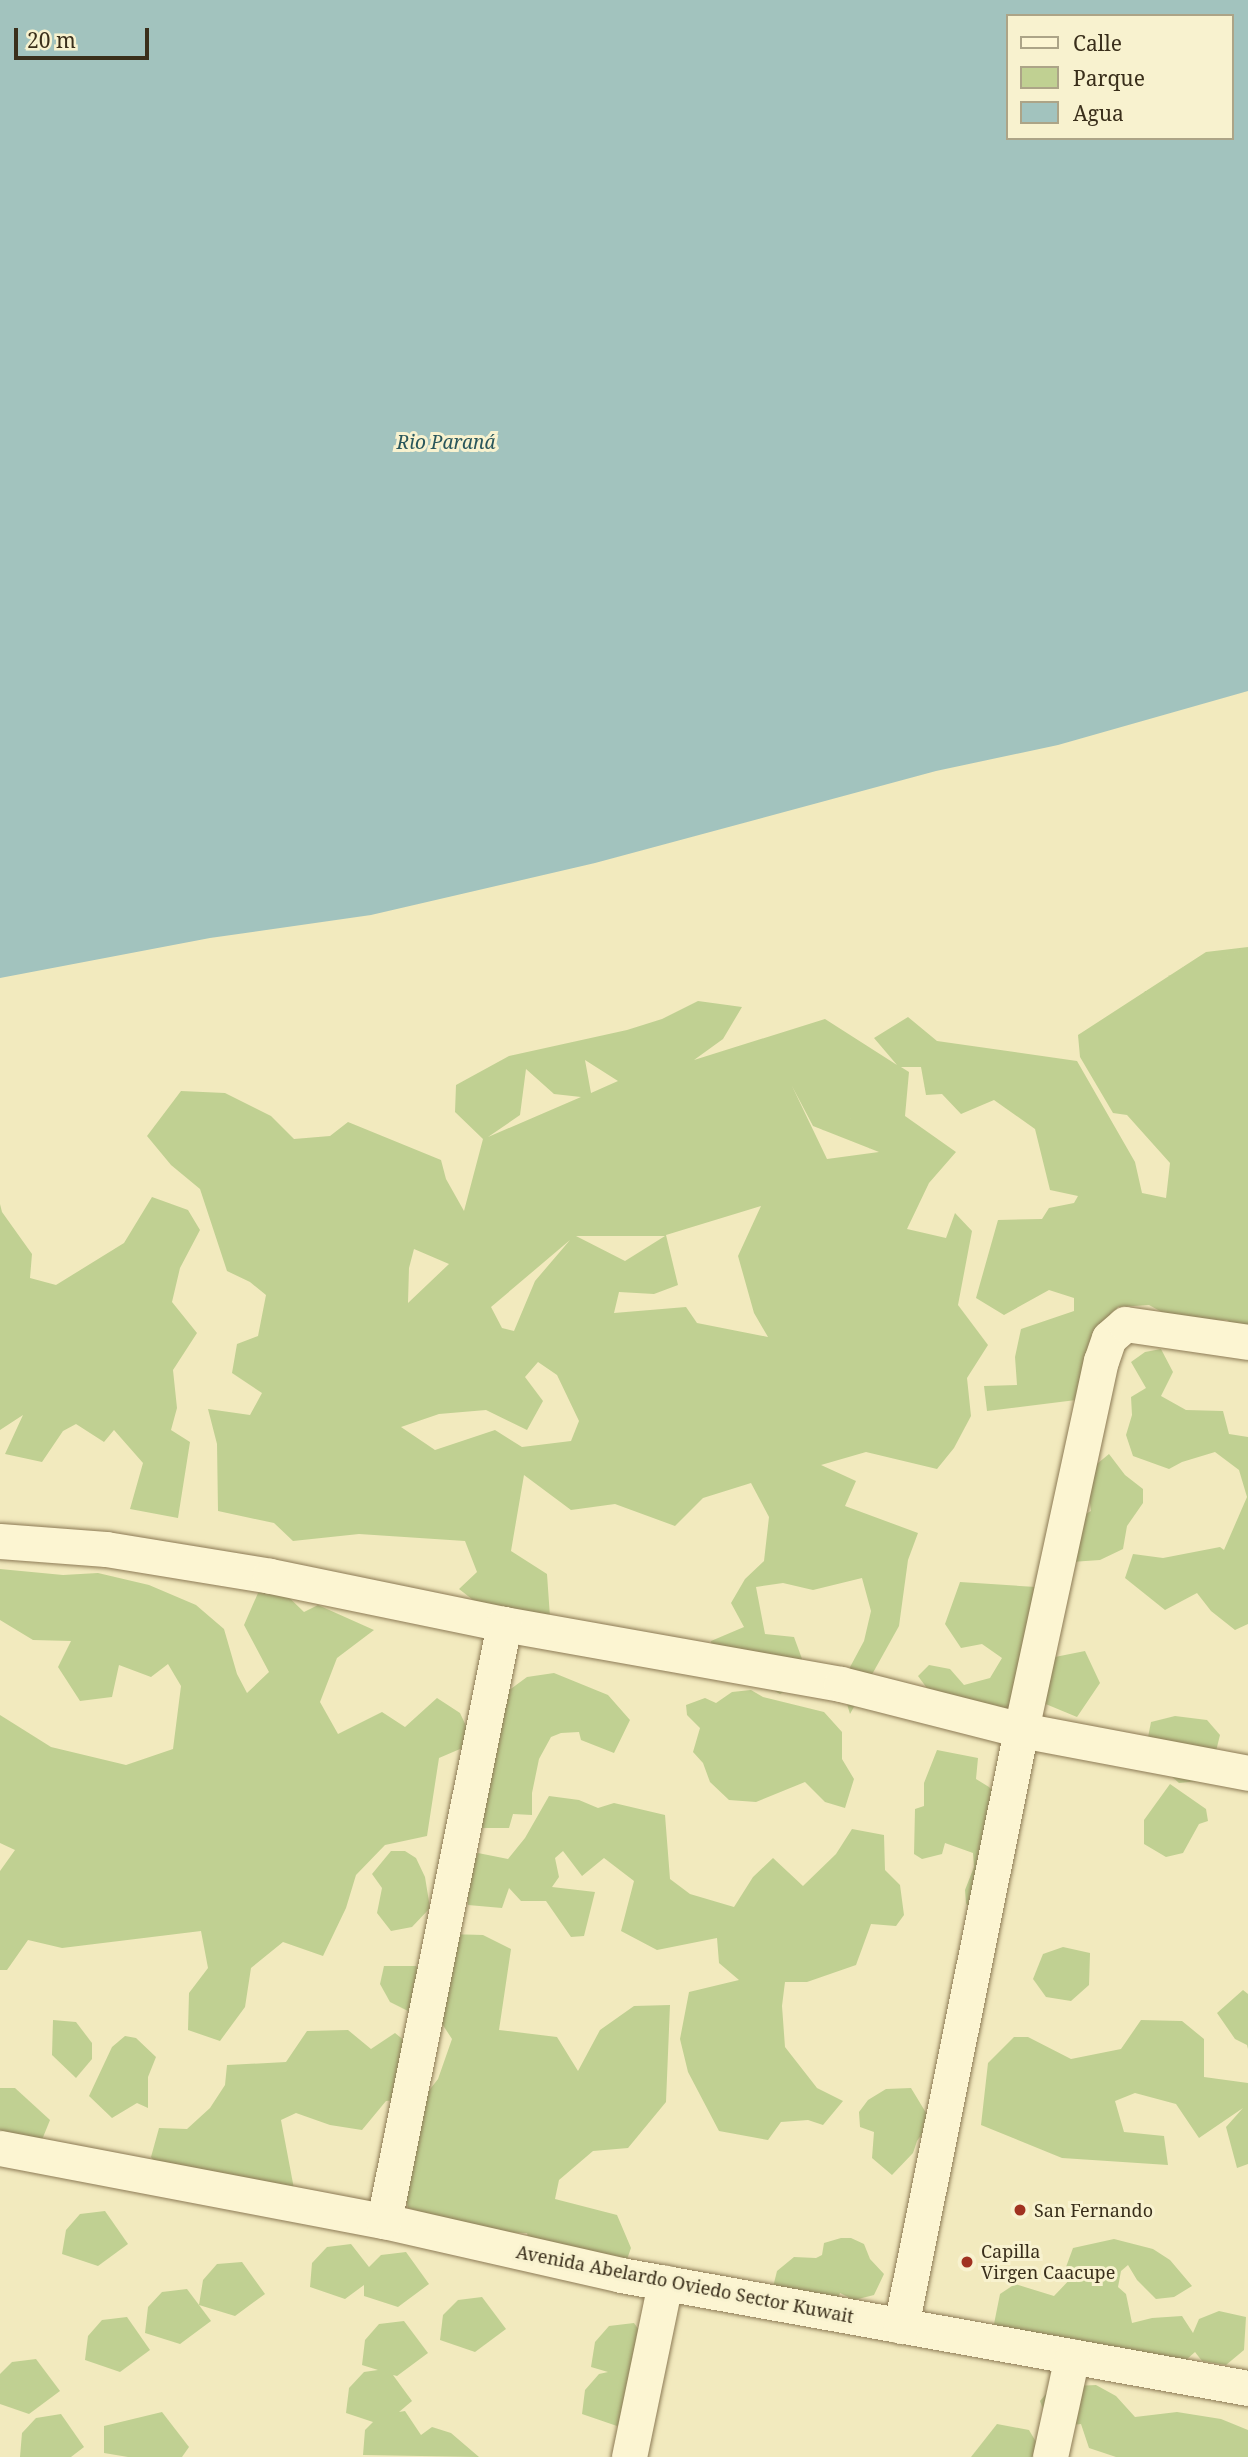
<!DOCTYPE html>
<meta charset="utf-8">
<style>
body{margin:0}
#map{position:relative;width:1248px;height:2457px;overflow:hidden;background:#f2eabe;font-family:"Noto Serif",serif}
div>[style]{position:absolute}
.green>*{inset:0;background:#c0d092}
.water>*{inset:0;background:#a2c3be}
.roads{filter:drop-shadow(0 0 2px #8c7a55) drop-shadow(0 0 2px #8c7a55)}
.street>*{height:35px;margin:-17.5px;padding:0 17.5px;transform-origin:17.5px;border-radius:17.5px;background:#fcf5d2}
.dots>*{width:19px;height:19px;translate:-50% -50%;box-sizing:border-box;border:4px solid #f8f2cf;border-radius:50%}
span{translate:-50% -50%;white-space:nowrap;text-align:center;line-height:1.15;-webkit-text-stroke:6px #f8f2cf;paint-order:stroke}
.poi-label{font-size:18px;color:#3a2f1b}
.left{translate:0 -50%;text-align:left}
.street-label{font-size:18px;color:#3a2f1b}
.water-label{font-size:19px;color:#29565b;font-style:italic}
.legend{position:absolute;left:1006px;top:14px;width:228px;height:126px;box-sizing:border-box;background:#f8f2cf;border:2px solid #aca487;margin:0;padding:9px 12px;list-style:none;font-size:21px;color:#3a2f1b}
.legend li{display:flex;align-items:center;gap:14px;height:35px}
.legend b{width:35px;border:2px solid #aca487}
.scale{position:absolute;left:14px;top:28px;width:135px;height:32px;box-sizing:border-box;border:4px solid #3a2f1b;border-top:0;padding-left:9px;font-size:21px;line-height:24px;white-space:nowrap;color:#3a2f1b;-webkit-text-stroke:5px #f8f2cf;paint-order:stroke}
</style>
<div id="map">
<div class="green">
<div style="clip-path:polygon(evenodd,1248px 947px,1248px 1340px,1227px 1320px,1180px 1322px,1149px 1305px,1118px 1307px,1107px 1329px,1084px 1399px,987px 1411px,984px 1386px,1017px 1385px,1015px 1357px,1021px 1329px,1074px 1311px,1074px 1298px,1049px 1290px,1004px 1315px,976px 1298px,998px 1220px,1042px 1219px,1049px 1208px,1074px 1203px,1078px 1196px,1050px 1190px,1035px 1129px,994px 1100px,961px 1114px,942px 1094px,926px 1095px,921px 1067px,901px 1067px,909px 1072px,905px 1116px,956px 1152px,929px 1183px,907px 1229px,946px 1238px,955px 1213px,972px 1231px,958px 1305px,988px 1345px,967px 1378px,971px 1416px,954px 1448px,937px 1469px,866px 1452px,821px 1465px,856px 1481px,845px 1506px,918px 1533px,908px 1560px,899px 1626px,850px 1714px,841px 1684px,864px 1641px,871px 1611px,862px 1578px,813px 1590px,783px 1583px,756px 1587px,765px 1634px,794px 1637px,809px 1678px,780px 1694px,760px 1683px,716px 1675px,711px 1641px,744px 1627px,731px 1603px,745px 1579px,764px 1561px,769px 1517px,751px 1483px,703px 1498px,675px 1526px,615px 1504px,571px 1510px,524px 1475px,511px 1551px,547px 1574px,550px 1617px,504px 1624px,459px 1589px,477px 1572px,465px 1541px,359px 1534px,293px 1541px,274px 1523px,218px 1511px,217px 1444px,208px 1409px,250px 1415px,262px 1393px,232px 1373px,237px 1344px,258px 1336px,266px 1295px,250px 1282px,227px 1271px,200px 1189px,171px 1165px,147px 1136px,181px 1091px,225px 1093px,271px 1116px,294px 1139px,330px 1136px,348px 1122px,441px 1160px,446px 1179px,464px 1211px,483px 1139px,455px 1112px,456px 1085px,509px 1056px,627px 1030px,662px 1019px,698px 1001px,742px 1007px,723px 1039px,694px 1060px,825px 1019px,897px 1065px,874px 1038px,908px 1017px,937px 1041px,1077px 1061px,1135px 1162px,1142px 1193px,1166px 1198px,1170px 1163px,1127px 1115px,1113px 1113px,1080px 1057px,1078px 1035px,1206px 952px,1248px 947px,585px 1060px,618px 1081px,591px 1093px,585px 1060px,1248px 947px,526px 1069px,554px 1094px,581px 1097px,488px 1137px,520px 1115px,526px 1069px,1248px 947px,792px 1086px,813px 1126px,879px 1152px,827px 1159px,792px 1086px,1248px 947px,761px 1206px,738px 1256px,754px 1313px,768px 1337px,697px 1323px,686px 1307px,614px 1313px,619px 1292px,654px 1294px,678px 1285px,666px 1235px,761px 1206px,1248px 947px,576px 1236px,665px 1236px,625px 1261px,576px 1236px,1248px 947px,570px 1240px,535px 1281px,514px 1331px,502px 1328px,491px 1307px,570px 1240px,1248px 947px,414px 1249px,449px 1264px,408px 1303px,409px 1268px,414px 1249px,1248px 947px,538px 1362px,557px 1375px,579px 1421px,571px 1441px,522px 1447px,495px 1430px,435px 1450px,401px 1427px,439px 1414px,486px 1410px,527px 1430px,543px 1401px,525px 1377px,538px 1362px)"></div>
<div style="clip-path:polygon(152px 1197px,188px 1210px,200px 1230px,180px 1268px,172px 1302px,197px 1333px,173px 1370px,177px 1408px,171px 1430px,190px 1442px,178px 1518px,130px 1509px,143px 1463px,114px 1430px,104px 1442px,76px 1424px,63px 1431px,42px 1462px,5px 1454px,23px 1415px,0 1430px,0 1204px,2px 1212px,32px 1254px,30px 1278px,56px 1285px,124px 1243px)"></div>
<div style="clip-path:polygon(1161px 1349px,1173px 1372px,1161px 1396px,1186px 1410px,1223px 1411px,1229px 1434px,1248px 1437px,1248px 1624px,1235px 1630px,1211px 1611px,1197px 1593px,1165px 1610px,1125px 1578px,1133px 1554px,1163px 1558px,1220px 1547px,1224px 1550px,1247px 1497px,1239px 1470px,1215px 1452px,1182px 1462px,1169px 1469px,1133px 1456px,1126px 1435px,1132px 1415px,1131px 1397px,1146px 1388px,1131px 1362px,1145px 1352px)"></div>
<div style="clip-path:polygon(1109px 1454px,1125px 1475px,1143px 1489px,1143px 1503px,1127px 1526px,1123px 1549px,1100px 1560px,1057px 1563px,1066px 1525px,1091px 1511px,1086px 1473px)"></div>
<div style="clip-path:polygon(0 1569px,63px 1575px,98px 1573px,149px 1585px,196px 1605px,224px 1629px,237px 1674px,247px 1693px,269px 1672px,244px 1625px,258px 1593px,275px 1584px,304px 1612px,318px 1605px,374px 1630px,337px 1658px,320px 1702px,338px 1734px,382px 1712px,405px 1727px,437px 1698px,460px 1713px,474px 1743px,439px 1758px,427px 1836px,385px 1845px,356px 1875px,346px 1908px,323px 1956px,283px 1942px,251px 1968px,245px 2007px,220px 2041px,188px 2030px,189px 1993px,208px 1968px,201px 1931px,62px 1948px,28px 1940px,7px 1970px,0 1970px,0 1871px,15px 1850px,0 1843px,0 1715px,51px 1747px,126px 1765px,173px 1749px,181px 1686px,168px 1664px,151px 1677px,119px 1665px,112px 1697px,80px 1701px,58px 1667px,71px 1641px,33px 1640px,0 1620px)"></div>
<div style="clip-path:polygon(960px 1582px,1036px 1587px,1040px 1660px,1085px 1651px,1100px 1683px,1077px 1717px,1036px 1700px,990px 1724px,943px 1710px,918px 1676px,929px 1665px,950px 1669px,964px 1685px,990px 1678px,1002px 1658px,982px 1644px,961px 1648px,945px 1624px)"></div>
<div style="clip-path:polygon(554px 1673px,608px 1695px,630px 1720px,614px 1753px,581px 1740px,579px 1732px,561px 1733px,551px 1737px,539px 1759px,532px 1793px,532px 1815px,513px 1814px,509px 1828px,477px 1828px,483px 1776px,498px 1749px,493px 1717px,501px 1696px,527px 1677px)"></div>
<div style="clip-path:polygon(751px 1690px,763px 1697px,824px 1712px,842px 1732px,842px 1759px,854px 1779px,845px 1808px,825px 1802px,805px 1782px,756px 1802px,729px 1800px,710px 1782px,703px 1763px,693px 1752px,700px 1728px,687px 1715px,686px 1705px,705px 1698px,716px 1703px,732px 1692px)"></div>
<div style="clip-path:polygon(1175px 1716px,1207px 1720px,1220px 1735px,1214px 1759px,1199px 1781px,1179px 1783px,1145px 1753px,1151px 1722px)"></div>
<div style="clip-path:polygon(937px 1750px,978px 1758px,976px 1779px,989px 1787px,1011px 1812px,971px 1912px,966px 1903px,965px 1890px,974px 1867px,973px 1853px,945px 1843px,942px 1854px,922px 1859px,914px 1854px,915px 1809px,924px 1806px,924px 1783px)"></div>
<div style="clip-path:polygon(1170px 1784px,1206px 1809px,1208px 1821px,1199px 1824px,1183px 1853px,1166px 1857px,1144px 1844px,1144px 1820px)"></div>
<div style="clip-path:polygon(549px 1796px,579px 1800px,598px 1808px,614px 1803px,665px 1815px,670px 1879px,690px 1894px,734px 1907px,753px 1877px,773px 1858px,803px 1886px,836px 1854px,852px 1829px,884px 1835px,885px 1870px,900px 1885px,904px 1915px,896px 1926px,871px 1924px,856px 1965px,807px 1982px,785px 1982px,782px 2006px,785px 2047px,817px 2088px,843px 2101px,823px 2125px,808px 2120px,781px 2122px,768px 2140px,719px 2131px,688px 2072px,680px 2039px,689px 1992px,739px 1980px,719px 1963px,717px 1938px,657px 1950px,621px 1931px,634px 1881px,604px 1858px,582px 1876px,563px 1851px,555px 1858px,559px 1877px,552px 1887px,595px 1892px,584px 1936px,571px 1937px,546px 1901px,521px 1901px,509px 1888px,502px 1908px,468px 1905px,467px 1874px,478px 1853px,508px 1859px,525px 1838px)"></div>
<div style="clip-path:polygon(391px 1851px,405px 1851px,416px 1858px,425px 1877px,430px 1908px,412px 1927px,391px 1931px,377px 1913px,382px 1888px,372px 1874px)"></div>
<div style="clip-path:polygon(448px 1934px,483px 1935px,511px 1949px,499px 2030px,557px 2037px,578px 2071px,600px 2030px,634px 2006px,670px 2005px,666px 2102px,628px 2148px,593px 2151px,559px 2180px,555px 2199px,617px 2215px,631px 2248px,618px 2285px,539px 2272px,527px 2233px,488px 2232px,408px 2208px,403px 2181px,413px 2111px,438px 2079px,452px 2039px,435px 2013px)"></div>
<div style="clip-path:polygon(1063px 1947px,1090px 1953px,1089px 1985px,1071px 2001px,1046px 1997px,1033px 1979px,1043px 1954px)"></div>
<div style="clip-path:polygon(384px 1966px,416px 1966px,429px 1988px,414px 2014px,390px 2002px,380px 1984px)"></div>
<div style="clip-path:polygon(1243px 1990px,1248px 1994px,1248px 2049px,1247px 2045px,1235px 2039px,1217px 2013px)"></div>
<div style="clip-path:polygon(53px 2020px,76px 2022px,92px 2043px,92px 2059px,76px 2078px,52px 2055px)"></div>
<div style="clip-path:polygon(1141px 2020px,1182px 2021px,1204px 2039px,1204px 2077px,1248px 2083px,1248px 2164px,1237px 2168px,1226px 2127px,1243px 2108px,1199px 2138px,1176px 2104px,1135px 2093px,1115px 2101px,1124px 2132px,1164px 2136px,1168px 2165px,1062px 2158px,981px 2125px,988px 2063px,1014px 2037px,1028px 2037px,1071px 2059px,1121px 2049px)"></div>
<div style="clip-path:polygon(348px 2030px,371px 2049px,395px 2033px,416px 2050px,409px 2099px,386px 2101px,362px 2130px,330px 2125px,296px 2113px,281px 2120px,295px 2194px,163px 2174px,151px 2157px,159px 2128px,187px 2129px,210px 2108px,225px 2085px,227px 2065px,286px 2062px,307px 2031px)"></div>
<div style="clip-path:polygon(125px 2036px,136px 2038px,156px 2057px,148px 2077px,148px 2108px,137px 2103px,112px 2118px,89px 2096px,112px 2047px)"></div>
<div style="clip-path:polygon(0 2088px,15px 2088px,50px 2120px,35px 2157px,0 2141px)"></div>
<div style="clip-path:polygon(911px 2088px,931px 2121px,917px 2141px,913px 2153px,892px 2175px,872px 2158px,874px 2132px,860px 2127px,859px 2112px,868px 2100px,886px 2089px)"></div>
<div style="clip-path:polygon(105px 2211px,128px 2244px,98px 2266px,62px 2254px,66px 2230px,80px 2214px)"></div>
<div style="clip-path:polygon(841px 2238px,851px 2238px,864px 2244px,870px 2259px,884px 2274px,874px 2295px,854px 2300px,840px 2293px,832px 2316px,772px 2291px,777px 2271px,794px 2257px,816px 2258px,822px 2255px,824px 2243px)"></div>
<div style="clip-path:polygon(1114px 2239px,1153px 2249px,1170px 2260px,1192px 2286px,1174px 2297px,1156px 2299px,1137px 2280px,1128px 2265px,1121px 2271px,1118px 2287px,1126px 2294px,1132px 2323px,1152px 2318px,1182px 2316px,1193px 2333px,1199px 2319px,1219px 2311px,1246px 2317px,1244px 2350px,1226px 2365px,1202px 2361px,1195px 2352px,1169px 2375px,1013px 2354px,994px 2324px,1000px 2294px,1015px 2284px,1054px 2296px,1075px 2274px,1066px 2267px,1073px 2248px)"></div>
<div style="clip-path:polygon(351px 2244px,369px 2267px,381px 2255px,406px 2252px,429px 2284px,398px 2307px,364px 2296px,364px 2285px,345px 2299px,310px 2287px,312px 2263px,327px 2247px)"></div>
<div style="clip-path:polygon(242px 2262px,265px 2294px,235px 2316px,199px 2305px,211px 2321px,180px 2344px,145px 2333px,148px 2307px,162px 2292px,187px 2289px,199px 2305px,203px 2280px,217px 2264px)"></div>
<div style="clip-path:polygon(482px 2297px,506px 2329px,475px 2352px,440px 2340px,443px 2315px,458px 2300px)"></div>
<div style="clip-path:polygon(127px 2317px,150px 2350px,120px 2372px,85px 2360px,88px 2336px,102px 2320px)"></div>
<div style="clip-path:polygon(404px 2321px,428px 2353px,397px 2376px,393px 2375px,412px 2401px,399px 2412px,405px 2411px,421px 2435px,432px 2427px,451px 2433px,479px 2457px,363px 2455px,365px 2430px,373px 2422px,346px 2413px,349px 2388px,364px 2372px,378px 2370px,362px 2365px,365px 2340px,379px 2324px)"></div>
<div style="clip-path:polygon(634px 2323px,657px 2355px,647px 2404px,617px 2426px,582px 2414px,585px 2390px,599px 2374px,608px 2372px,591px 2367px,595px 2342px,609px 2326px)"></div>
<div style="clip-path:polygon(36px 2359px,60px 2391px,29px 2414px,0 2404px,0 2374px,12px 2362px)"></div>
<div style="clip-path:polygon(1096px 2385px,1116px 2396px,1135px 2417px,1177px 2412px,1221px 2419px,1248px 2430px,1248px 2457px,1116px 2457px,1089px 2448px,1081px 2424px,1064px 2426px,1048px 2422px,1040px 2401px,1052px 2387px)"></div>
<div style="clip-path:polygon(162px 2412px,189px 2447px,182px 2457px,128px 2457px,104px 2453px,104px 2426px)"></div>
<div style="clip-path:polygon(61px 2414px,84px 2447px,71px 2457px,20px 2457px,22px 2433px,36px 2418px)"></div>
<div style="clip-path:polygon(997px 2424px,1029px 2430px,1045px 2457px,971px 2457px)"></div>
</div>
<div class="water">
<div style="clip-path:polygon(evenodd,0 0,1248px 0,1248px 691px,1058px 745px,936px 771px,595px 863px,371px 915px,210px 938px,0 978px,0 0,1008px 16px,1232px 16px,1232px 138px,1008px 138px,1008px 16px)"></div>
</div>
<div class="roads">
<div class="street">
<div style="left:0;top:1541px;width:106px;rotate:4.3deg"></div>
<div style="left:106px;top:1549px;width:166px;rotate:9.3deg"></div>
<div style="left:270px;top:1576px;width:239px;rotate:11.6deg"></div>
<div style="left:504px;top:1624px;width:342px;rotate:10.1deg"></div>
<div style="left:841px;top:1684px;width:186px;rotate:14.3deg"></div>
<div style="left:1021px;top:1730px;width:231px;rotate:10.7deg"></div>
<div style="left:0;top:2148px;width:391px;rotate:10.8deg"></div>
<div style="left:384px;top:2221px;width:243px;rotate:12.8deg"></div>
<div style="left:621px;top:2275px;width:637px;rotate:10.22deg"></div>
<div style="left:384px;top:2221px;width:609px;rotate:-78.63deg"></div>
<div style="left:901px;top:2326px;width:608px;rotate:-78.62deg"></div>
<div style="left:1021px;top:1730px;width:378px;rotate:-77.8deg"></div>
<div style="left:1101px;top:1361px;width:24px;rotate:-71deg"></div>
<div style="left:1109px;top:1338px;width:21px;rotate:-41deg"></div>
<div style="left:1125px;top:1324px;width:124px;rotate:8.3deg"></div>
<div style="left:629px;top:2457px;width:178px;rotate:-78.3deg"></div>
<div style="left:1050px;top:2457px;width:103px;rotate:-77.7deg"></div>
</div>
</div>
<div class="dots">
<div style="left:1020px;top:2210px;background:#a03220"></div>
<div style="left:967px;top:2262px;background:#a03220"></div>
</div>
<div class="poi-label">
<span class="left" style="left:1034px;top:2210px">San Fernando</span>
<span class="left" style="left:981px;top:2262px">Capilla<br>Virgen Caacupe</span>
</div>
<div class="street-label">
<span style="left:685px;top:2284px;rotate:11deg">Avenida Abelardo Oviedo Sector Kuwait</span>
</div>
<div class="water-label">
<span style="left:446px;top:443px">Rio Paraná</span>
</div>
<ul class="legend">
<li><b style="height:9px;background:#fcf5d2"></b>Calle</li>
<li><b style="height:19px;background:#c0d092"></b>Parque</li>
<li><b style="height:19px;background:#a2c3be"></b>Agua</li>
</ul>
<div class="scale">20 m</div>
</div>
